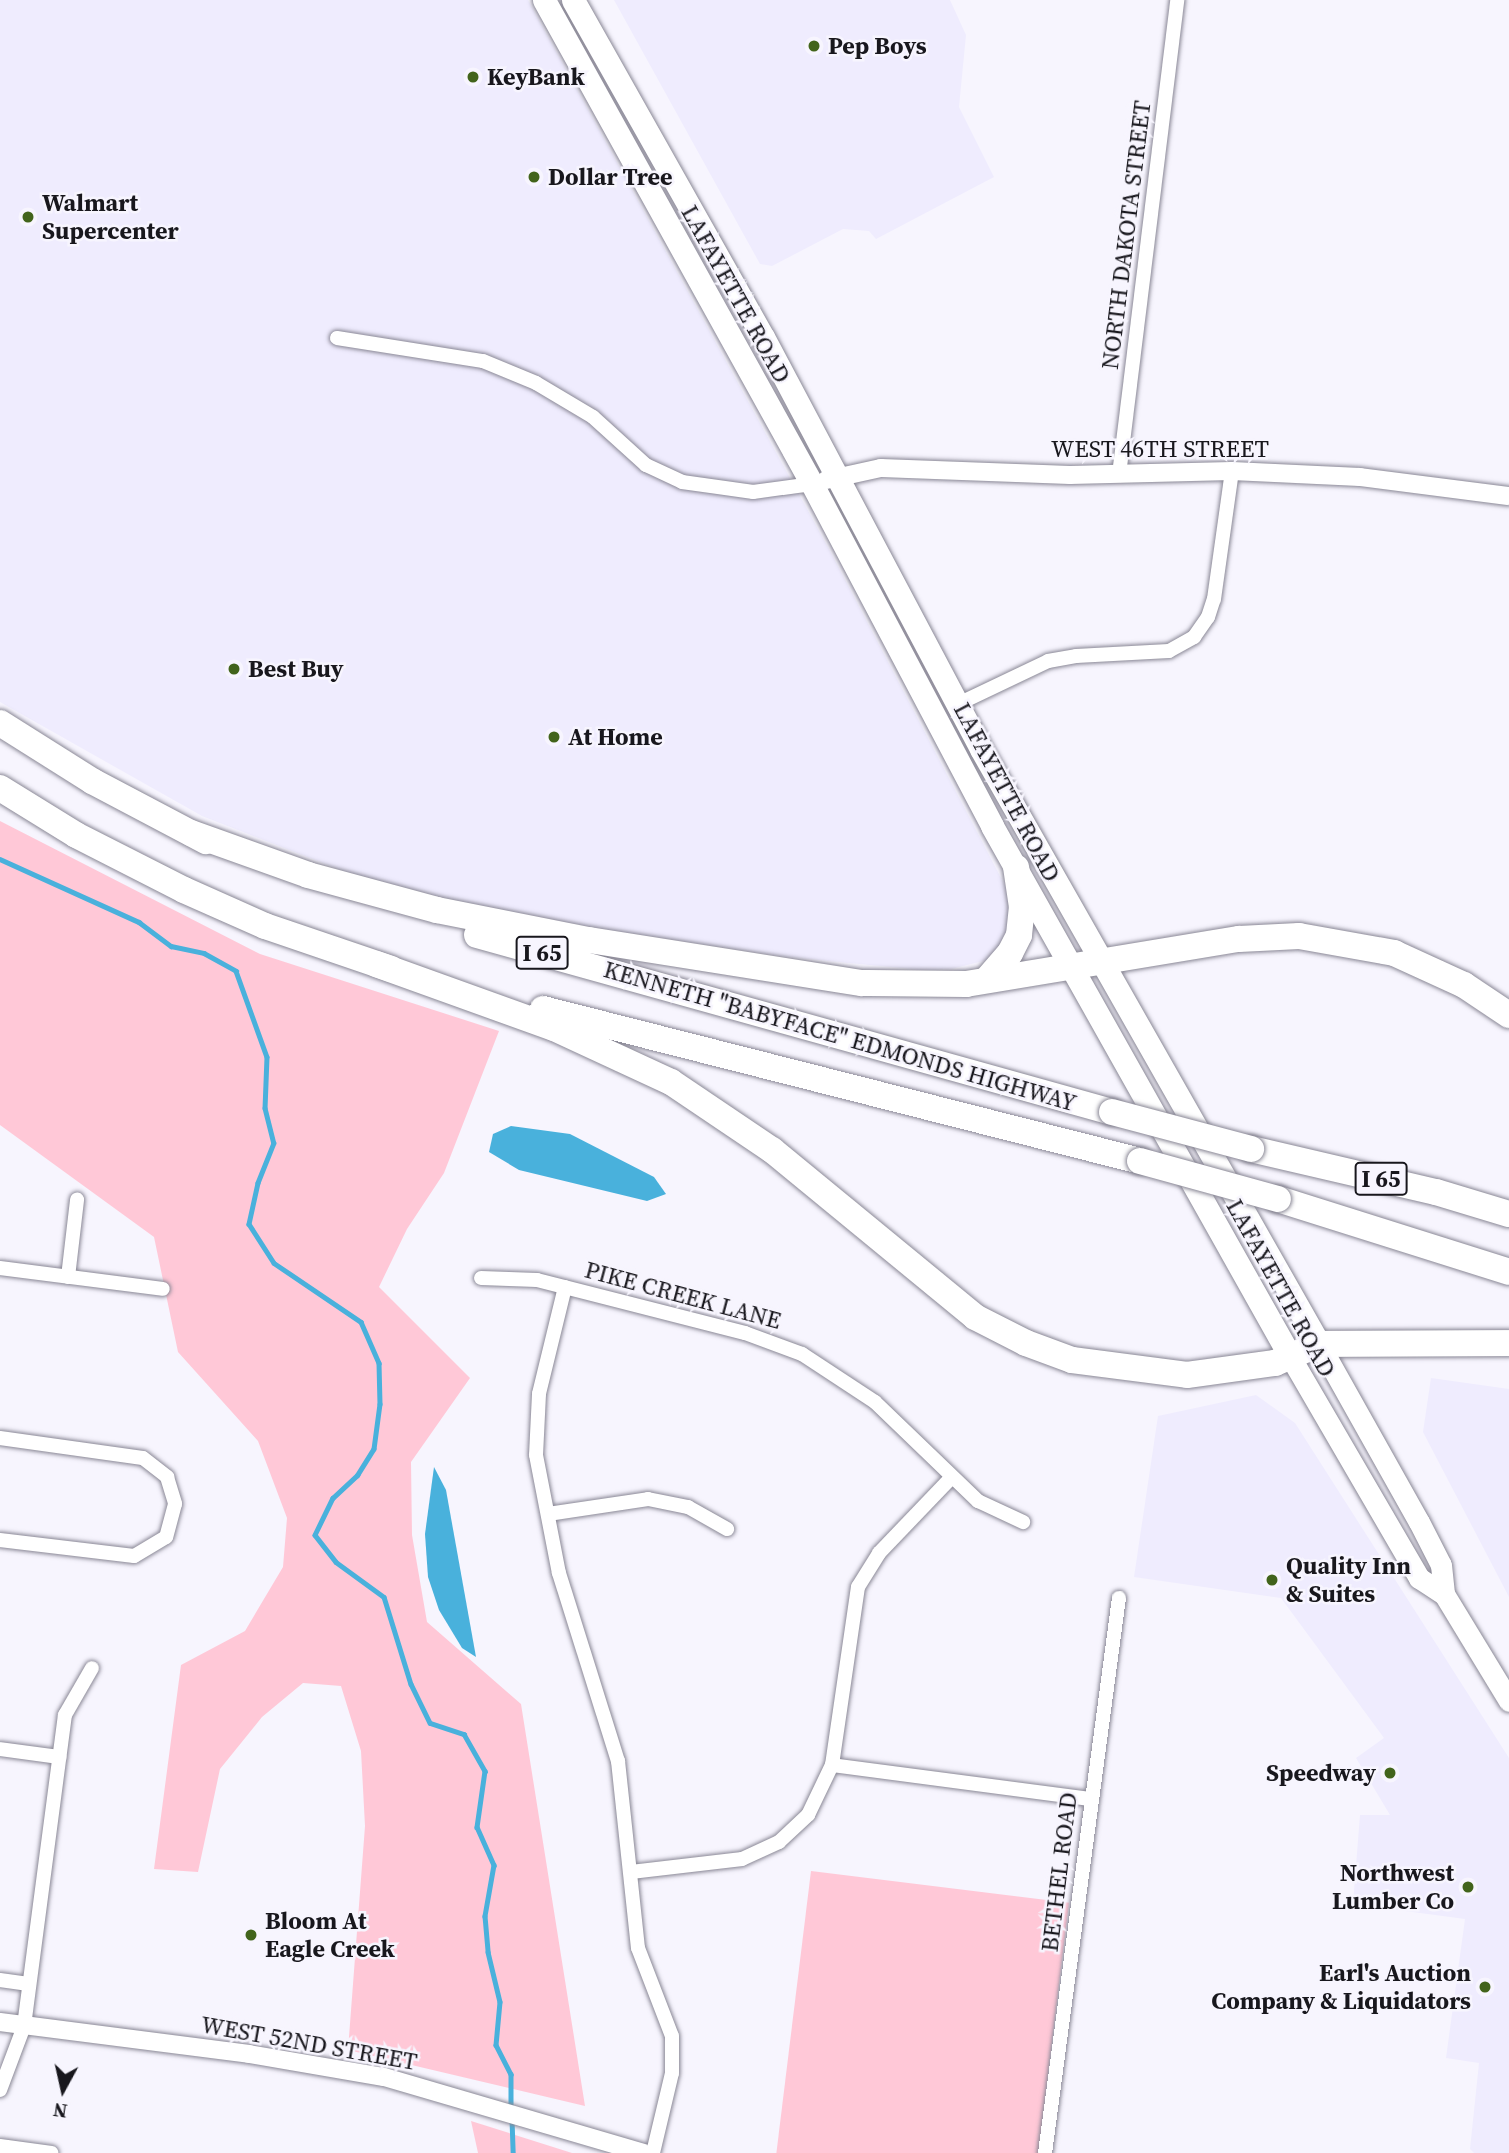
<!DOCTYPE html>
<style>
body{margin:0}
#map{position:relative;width:1509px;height:2153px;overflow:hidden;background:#f7f5fe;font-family:"Source Serif 4",serif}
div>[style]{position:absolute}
.built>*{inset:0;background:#efecfe}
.green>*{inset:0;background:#ffc8d7;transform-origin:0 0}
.water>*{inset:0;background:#49b1dc}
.stream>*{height:4.5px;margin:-2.25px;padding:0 2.25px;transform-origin:2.25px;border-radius:2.25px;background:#49b1dc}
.roads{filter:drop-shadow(0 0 2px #898795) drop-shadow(0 0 2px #898795)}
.minor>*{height:14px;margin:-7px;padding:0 7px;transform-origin:7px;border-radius:7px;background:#fff}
.tertiary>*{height:18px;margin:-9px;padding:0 9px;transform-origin:9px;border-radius:9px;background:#fff}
.secondary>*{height:21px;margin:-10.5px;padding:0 10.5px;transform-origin:10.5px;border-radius:10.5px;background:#fff}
.primary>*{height:23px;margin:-11.5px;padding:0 11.5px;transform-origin:11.5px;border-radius:11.5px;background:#fff}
.motorway>*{height:26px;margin:-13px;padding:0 13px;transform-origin:13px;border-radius:13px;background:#fff}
.bridges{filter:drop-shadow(0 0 2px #898795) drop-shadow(0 0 2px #898795)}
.motorway-bridge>*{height:26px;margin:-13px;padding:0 13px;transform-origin:13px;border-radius:13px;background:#fff}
.dots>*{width:19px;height:19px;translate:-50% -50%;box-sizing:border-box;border:4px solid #f7f5fe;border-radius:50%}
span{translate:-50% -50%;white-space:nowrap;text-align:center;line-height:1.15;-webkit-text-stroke:5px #f7f5fe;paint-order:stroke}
.shield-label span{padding:2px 5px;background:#f7f5fe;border:2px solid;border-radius:5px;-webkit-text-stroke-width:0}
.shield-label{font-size:23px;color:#18171d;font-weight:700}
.poi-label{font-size:24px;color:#18171d;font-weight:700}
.left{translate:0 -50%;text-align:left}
.right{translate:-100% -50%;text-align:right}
.street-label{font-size:24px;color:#18171d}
.north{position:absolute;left:28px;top:2055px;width:70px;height:70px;-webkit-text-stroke:5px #f7f5fe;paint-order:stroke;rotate:188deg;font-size:19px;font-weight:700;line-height:28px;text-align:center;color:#18171d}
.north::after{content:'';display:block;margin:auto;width:24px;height:32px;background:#18171d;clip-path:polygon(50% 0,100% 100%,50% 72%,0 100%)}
</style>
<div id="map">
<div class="built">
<div style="clip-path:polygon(0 0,528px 0,830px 551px,1012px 899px,1013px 914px,1000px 950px,987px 960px,951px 969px,921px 970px,788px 957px,506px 915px,346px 872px,202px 816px,0 702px)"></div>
<div style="clip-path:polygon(614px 0,950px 0,966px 35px,959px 107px,994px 177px,876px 239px,869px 231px,843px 229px,772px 266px,760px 264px)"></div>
<div style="clip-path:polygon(1431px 1378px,1509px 1389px,1509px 1597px,1423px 1432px)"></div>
<div style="clip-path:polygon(1256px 1395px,1295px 1423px,1509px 1758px,1509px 2153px,1474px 2153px,1470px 2149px,1479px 2063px,1446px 2058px,1465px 1919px,1353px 1904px,1360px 1815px,1390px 1815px,1356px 1758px,1384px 1738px,1281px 1598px,1134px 1577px,1158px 1416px)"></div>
</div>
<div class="green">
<div style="clip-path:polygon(0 821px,260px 954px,499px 1031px,444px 1173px,407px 1229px,379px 1287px,470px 1378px,411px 1462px,412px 1535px,427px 1622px,521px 1704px,585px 2106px,348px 2050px,365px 1826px,361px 1751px,341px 1686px,303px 1683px,262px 1717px,220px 1769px,198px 1872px,154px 1869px,181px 1665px,245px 1631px,283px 1567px,287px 1518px,258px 1441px,178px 1352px,154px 1237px,0 1125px)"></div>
<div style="left:811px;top:1871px;width:260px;height:284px;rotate:7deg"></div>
<div style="clip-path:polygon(471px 2121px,572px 2153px,478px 2153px)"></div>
</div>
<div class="water">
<div style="clip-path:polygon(511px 1126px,570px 1134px,654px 1177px,666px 1194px,647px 1201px,519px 1170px,489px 1152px,493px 1134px)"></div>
<div style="clip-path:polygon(434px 1467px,446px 1490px,476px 1657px,462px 1648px,439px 1610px,428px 1577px,425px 1534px)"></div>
</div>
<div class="stream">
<div style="left:0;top:859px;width:153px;rotate:24.4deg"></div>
<div style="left:139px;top:922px;width:40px;rotate:37deg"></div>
<div style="left:171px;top:946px;width:34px;rotate:12deg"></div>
<div style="left:204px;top:953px;width:37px;rotate:29deg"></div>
<div style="left:236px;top:971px;width:91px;rotate:70.2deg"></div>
<div style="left:267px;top:1057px;width:51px;rotate:92.2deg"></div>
<div style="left:265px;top:1108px;width:36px;rotate:76deg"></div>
<div style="left:274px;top:1143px;width:43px;rotate:111.8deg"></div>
<div style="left:258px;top:1183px;width:42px;rotate:102.4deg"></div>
<div style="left:249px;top:1224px;width:46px;rotate:57.3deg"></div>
<div style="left:274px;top:1263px;width:105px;rotate:34.1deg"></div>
<div style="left:361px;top:1322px;width:45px;rotate:66.3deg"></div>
<div style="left:379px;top:1363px;width:41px;rotate:88.6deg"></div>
<div style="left:380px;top:1404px;width:45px;rotate:97.6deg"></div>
<div style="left:374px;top:1449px;width:31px;rotate:122deg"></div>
<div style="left:358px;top:1475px;width:34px;rotate:137deg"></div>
<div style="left:333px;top:1498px;width:41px;rotate:115.9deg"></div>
<div style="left:315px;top:1535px;width:34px;rotate:52deg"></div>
<div style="left:336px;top:1562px;width:59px;rotate:36.1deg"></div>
<div style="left:384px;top:1597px;width:91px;rotate:72.8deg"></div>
<div style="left:411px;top:1684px;width:43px;rotate:64deg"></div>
<div style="left:430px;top:1723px;width:36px;rotate:18deg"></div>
<div style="left:464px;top:1734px;width:43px;rotate:60.4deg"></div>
<div style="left:485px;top:1771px;width:57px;rotate:98.1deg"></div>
<div style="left:477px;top:1827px;width:42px;rotate:65.9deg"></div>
<div style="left:494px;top:1865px;width:52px;rotate:100deg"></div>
<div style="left:485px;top:1916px;width:36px;rotate:85deg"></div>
<div style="left:488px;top:1952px;width:51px;rotate:76.5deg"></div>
<div style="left:500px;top:2002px;width:43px;rotate:95.3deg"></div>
<div style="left:496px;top:2045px;width:33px;rotate:63deg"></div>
<div style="left:511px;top:2074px;width:36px;rotate:90deg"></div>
<div style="left:512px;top:2119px;width:34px;rotate:88deg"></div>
</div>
<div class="roads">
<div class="minor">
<div style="left:337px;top:338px;width:148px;rotate:9deg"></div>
<div style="left:483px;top:361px;width:57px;rotate:22.5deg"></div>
<div style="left:536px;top:383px;width:66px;rotate:30.8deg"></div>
<div style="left:593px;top:417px;width:72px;rotate:42.2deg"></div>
<div style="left:646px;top:465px;width:40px;rotate:25deg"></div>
<div style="left:682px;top:482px;width:72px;rotate:8deg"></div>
<div style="left:753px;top:492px;width:60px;rotate:-7.7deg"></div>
<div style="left:1119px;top:475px;width:479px;rotate:-83deg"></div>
<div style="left:958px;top:704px;width:100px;rotate:-25.5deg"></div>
<div style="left:1048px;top:661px;width:28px;rotate:-10deg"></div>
<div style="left:1076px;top:656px;width:93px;rotate:-3.1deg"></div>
<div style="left:1169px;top:651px;width:29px;rotate:-29deg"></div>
<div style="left:1194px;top:637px;width:24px;rotate:-55deg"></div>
<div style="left:1208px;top:617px;width:19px;rotate:-72deg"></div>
<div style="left:1214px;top:599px;width:129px;rotate:-82deg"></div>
<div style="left:0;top:1268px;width:164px;rotate:7.3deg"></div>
<div style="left:68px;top:1277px;width:78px;rotate:-83.3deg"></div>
<div style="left:481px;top:1278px;width:56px;rotate:2deg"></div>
<div style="left:537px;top:1280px;width:215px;rotate:14.3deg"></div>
<div style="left:745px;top:1333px;width:61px;rotate:20.2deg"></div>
<div style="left:802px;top:1354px;width:87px;rotate:33.3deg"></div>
<div style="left:875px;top:1402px;width:143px;rotate:43.9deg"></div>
<div style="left:978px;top:1501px;width:50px;rotate:25deg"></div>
<div style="left:565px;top:1287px;width:110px;rotate:103.7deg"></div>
<div style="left:539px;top:1394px;width:61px;rotate:92.8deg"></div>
<div style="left:536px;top:1455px;width:120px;rotate:79deg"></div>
<div style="left:559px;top:1573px;width:197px;rotate:72.6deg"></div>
<div style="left:618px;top:1761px;width:188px;rotate:83.9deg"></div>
<div style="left:638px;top:1948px;width:94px;rotate:68.9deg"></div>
<div style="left:672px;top:2036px;width:37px;rotate:90deg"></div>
<div style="left:672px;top:2073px;width:82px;rotate:103.4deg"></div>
<div style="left:0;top:1438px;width:144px;rotate:8deg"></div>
<div style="left:143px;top:1458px;width:31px;rotate:38deg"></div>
<div style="left:167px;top:1477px;width:28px;rotate:73deg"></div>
<div style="left:175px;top:1504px;width:34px;rotate:105deg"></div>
<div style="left:166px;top:1537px;width:37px;rotate:149deg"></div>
<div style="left:134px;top:1556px;width:135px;rotate:-173.2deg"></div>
<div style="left:548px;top:1514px;width:101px;rotate:-8.5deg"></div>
<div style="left:648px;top:1499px;width:41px;rotate:11.3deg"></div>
<div style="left:688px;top:1507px;width:45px;rotate:29.4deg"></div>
<div style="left:0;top:1749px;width:60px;rotate:7.7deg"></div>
<div style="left:832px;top:1765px;width:261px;rotate:7.5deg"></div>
<div style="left:631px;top:1872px;width:112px;rotate:-6.7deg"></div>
<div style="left:742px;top:1859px;width:41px;rotate:-24.7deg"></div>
<div style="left:779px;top:1842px;width:40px;rotate:-43deg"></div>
<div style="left:808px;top:1815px;width:55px;rotate:-64.4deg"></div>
<div style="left:832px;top:1765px;width:180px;rotate:-81.7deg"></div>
<div style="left:858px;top:1587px;width:40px;rotate:-58deg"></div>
<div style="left:879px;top:1553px;width:105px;rotate:-46.2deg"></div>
<div style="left:0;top:1980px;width:29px;rotate:8deg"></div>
<div style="left:0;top:2090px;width:68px;rotate:-69.4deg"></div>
<div style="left:24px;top:2026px;width:314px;rotate:-82.5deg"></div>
<div style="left:65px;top:1715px;width:54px;rotate:-60.1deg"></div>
<div style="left:0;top:2146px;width:52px;rotate:7.7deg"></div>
<div style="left:1045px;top:2153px;width:560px;rotate:-82.41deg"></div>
</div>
<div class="tertiary">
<div style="left:826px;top:480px;width:56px;rotate:-12.3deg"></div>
<div style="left:881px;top:468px;width:189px;rotate:2.1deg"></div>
<div style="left:1070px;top:475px;width:162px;rotate:-1.4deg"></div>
<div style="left:1232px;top:471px;width:128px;rotate:2.7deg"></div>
<div style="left:1360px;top:477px;width:150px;rotate:7.3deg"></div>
<div style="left:0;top:2022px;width:251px;rotate:7.3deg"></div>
<div style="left:249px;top:2054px;width:137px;rotate:9.7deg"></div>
<div style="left:384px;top:2077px;width:271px;rotate:16.3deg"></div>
</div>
<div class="secondary">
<div style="left:1319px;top:1344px;width:204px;rotate:60.7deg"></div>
<div style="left:1419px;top:1522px;width:48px;rotate:62.9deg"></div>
<div style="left:1441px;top:1565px;width:29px;rotate:84deg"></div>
<div style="left:1291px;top:1358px;width:255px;rotate:59.8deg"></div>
<div style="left:1419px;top:1578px;width:30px;rotate:33deg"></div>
<div style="left:1444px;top:1594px;width:125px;rotate:58.7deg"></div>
</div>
<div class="primary">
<div style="left:544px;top:0;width:553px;rotate:61.03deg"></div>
<div style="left:812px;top:484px;width:386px;rotate:62.2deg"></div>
<div style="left:992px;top:826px;width:610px;rotate:60.66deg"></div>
<div style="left:573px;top:0;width:387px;rotate:60.6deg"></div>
<div style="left:763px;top:337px;width:466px;rotate:62.1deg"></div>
<div style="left:981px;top:749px;width:684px;rotate:60.4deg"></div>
</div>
<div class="motorway">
<div style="left:0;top:723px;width:109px;rotate:32.2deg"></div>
<div style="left:92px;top:781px;width:129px;rotate:27.8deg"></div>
<div style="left:0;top:788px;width:89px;rotate:31.7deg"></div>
<div style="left:76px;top:835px;width:121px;rotate:27deg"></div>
<div style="left:184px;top:890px;width:89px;rotate:24deg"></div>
<div style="left:265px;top:926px;width:133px;rotate:18.8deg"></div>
<div style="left:191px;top:833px;width:124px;rotate:19.7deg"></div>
<div style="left:308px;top:875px;width:134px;rotate:15.2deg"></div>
<div style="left:437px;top:910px;width:155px;rotate:11.2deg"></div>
<div style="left:589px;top:940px;width:276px;rotate:9deg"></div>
<div style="left:862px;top:983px;width:104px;rotate:0.6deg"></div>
<div style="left:966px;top:984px;width:277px;rotate:-9.4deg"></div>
<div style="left:1239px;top:939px;width:60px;rotate:-2.9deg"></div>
<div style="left:1299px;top:936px;width:97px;rotate:10.1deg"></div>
<div style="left:1394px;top:953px;width:77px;rotate:24.6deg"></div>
<div style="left:1464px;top:985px;width:54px;rotate:33.7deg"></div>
<div style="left:477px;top:935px;width:659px;rotate:15.58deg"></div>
<div style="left:376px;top:964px;width:189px;rotate:19.8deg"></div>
<div style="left:554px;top:1028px;width:129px;rotate:24.8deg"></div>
<div style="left:671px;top:1082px;width:122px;rotate:34deg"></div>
<div style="left:772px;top:1150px;width:263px;rotate:39.4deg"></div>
<div style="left:975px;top:1317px;width:57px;rotate:27deg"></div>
<div style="left:1026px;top:1343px;width:49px;rotate:20.3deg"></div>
<div style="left:1072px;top:1360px;width:116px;rotate:7.4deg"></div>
<div style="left:1187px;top:1375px;width:89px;rotate:-7.8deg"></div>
<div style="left:1275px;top:1363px;width:48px;rotate:-23.4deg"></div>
<div style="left:1319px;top:1344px;width:190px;rotate:-0.3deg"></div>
<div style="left:989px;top:977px;width:32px;rotate:-49deg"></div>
<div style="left:1010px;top:953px;width:20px;rotate:-63deg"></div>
<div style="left:1019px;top:935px;width:28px;rotate:-84deg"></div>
<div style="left:1022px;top:907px;width:40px;rotate:-98.5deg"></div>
<div style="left:543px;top:1009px;width:616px;rotate:14.28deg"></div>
<div style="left:1251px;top:1149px;width:190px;rotate:13.1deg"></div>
<div style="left:1436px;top:1192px;width:76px;rotate:16.8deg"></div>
<div style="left:1278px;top:1199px;width:242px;rotate:17.5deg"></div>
</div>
</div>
<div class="bridges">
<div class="motorway-bridge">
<div style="left:1112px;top:1112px;width:144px;rotate:14.9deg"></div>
<div style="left:1140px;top:1161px;width:143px;rotate:15.4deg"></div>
</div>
</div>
<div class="dots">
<div style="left:814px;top:46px;background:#42641b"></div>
<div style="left:473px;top:77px;background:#42641b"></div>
<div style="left:534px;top:177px;background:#42641b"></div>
<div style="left:28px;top:217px;background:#42641b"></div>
<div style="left:234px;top:669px;background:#42641b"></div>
<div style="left:554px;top:737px;background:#42641b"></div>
<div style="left:1272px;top:1580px;background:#42641b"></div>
<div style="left:1390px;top:1773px;background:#42641b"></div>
<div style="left:1468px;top:1887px;background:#42641b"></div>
<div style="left:251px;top:1935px;background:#42641b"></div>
<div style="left:1485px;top:1987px;background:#42641b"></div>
</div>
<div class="shield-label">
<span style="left:542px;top:953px">I 65</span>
<span style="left:1381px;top:1179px">I 65</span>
</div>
<div class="poi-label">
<span class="left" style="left:828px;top:46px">Pep Boys</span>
<span class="left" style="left:487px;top:77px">KeyBank</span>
<span class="left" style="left:548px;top:177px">Dollar Tree</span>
<span class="left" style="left:42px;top:217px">Walmart<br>Supercenter</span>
<span class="left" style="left:248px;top:669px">Best Buy</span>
<span class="left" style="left:568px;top:737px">At Home</span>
<span class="left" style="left:1286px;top:1580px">Quality Inn<br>&amp; Suites</span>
<span class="right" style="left:1376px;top:1773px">Speedway</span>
<span class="right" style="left:1454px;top:1887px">Northwest<br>Lumber Co</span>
<span class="left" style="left:265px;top:1935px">Bloom At<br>Eagle Creek</span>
<span class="right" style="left:1471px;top:1987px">Earl's Auction<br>Company &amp; Liquidators</span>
</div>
<div class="street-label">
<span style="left:1126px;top:235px;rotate:-83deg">NORTH DAKOTA STREET</span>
<span style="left:736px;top:294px;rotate:61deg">LAFAYETTE ROAD</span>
<span style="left:1160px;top:449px">WEST 46TH STREET</span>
<span style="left:1007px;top:792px;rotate:62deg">LAFAYETTE ROAD</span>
<span style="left:840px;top:1036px;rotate:16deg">KENNETH "BABYFACE" EDMONDS HIGHWAY</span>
<span style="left:1281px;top:1288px;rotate:61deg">LAFAYETTE ROAD</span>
<span style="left:683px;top:1295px;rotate:15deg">PIKE CREEK LANE</span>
<span style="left:1059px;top:1872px;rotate:-83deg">BETHEL ROAD</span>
<span style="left:309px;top:2043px;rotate:10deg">WEST 52ND STREET</span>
</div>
<div class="north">N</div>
</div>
